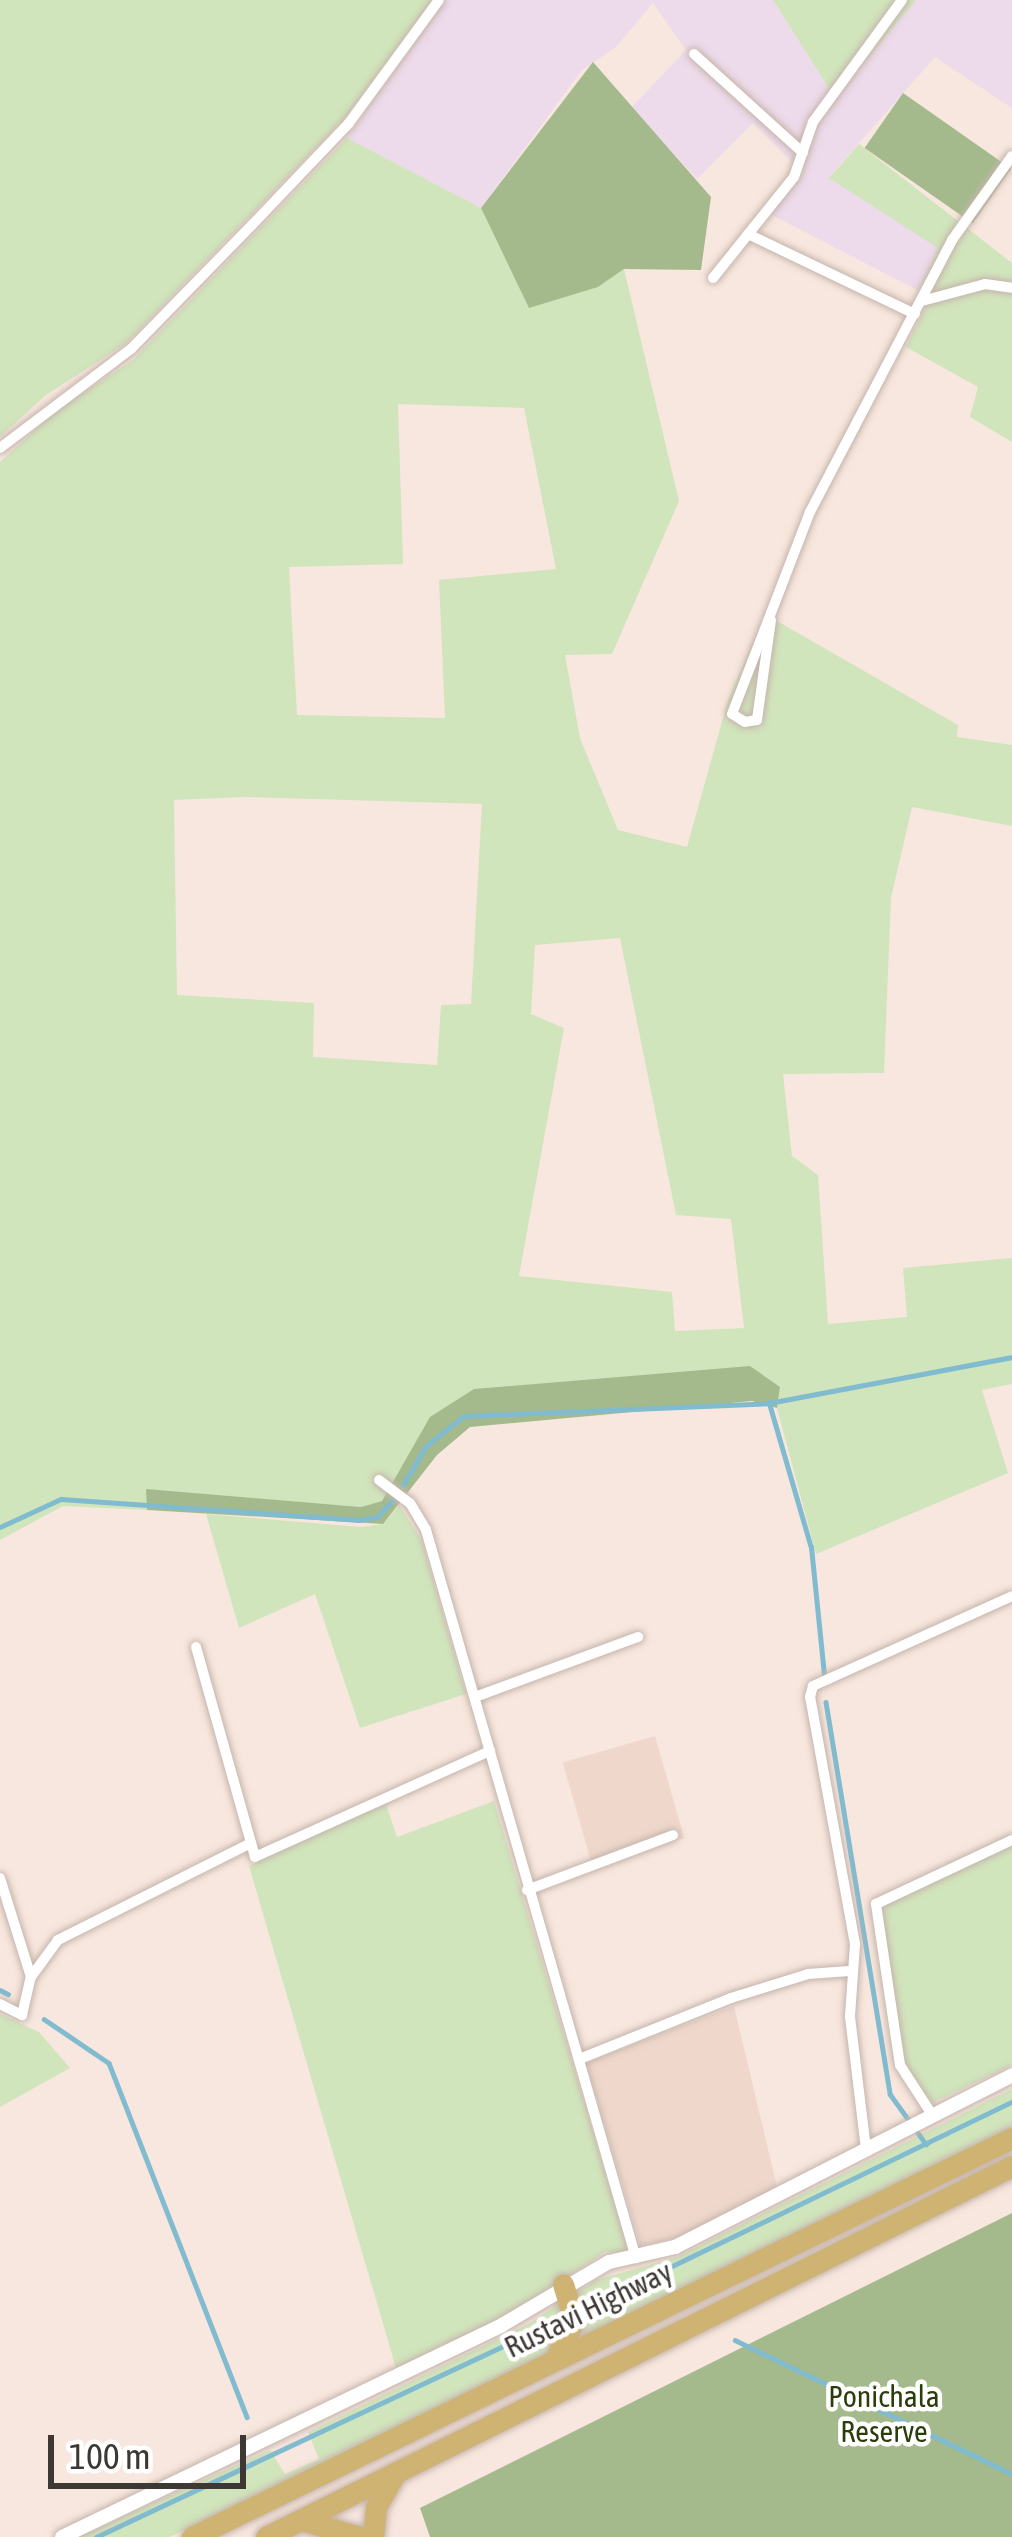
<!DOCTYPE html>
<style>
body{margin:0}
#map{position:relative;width:1012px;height:2537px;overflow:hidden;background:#f8e7de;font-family:"Asap Condensed",sans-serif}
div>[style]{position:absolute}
.commercial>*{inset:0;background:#eddaea}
.built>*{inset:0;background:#efd7cb;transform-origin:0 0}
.green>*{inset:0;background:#d1e5bc}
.forest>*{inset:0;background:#a4ba8c;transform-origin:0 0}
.stream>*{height:4.5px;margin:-2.25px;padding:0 2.25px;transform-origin:2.25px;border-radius:2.25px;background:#80bbcf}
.roads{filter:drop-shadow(0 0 3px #c5b5ac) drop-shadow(0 0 3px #c5b5ac)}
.minor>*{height:10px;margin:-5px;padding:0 5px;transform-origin:5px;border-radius:5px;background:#fff}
.tertiary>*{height:14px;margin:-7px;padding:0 7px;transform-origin:7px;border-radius:7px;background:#fff}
.motorway>*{height:21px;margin:-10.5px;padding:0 10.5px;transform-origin:10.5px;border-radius:10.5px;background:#ceb372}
span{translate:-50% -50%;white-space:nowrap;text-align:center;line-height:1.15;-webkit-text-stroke:9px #fff;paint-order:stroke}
.street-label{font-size:30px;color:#3e3834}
.park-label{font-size:30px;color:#2a3d0b}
.scale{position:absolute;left:48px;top:2435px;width:198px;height:54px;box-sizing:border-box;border:6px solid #3e3834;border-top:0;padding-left:15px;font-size:36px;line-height:42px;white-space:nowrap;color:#3e3834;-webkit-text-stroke:9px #fff;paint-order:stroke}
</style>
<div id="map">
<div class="commercial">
<div style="clip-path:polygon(444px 0,773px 0,835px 98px,916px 0,1012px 0,1012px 108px,935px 57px,829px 177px,939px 248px,919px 291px,770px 214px,803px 173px,753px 123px,697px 179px,631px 108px,686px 50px,653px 3px,617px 46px,581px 71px,481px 208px,347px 138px)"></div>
</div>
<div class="built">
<div style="left:655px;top:1736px;width:106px;height:96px;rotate:74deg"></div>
<div style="clip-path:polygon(734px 2006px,777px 2187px,683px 2236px,641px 2246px,586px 2063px)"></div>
</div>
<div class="green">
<div style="clip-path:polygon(0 0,432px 0,346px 117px,125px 344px,46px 395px,0 437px)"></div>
<div style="clip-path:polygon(773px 0,916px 0,835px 98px)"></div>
<div style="clip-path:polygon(evenodd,347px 138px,481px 208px,529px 307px,598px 287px,624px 269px,679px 501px,612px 654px,565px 655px,580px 738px,618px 830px,687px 847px,728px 700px,765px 614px,958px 725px,957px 737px,1012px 745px,1012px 826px,912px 807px,891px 898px,884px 1073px,783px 1074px,792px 1156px,818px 1175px,828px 1324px,907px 1317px,903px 1268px,1012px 1258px,1012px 1384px,982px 1390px,1008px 1473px,816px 1554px,777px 1408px,780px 1387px,474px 1389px,382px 1501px,361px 1507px,147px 1490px,147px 1510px,63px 1506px,0 1540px,0 462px,55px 412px,133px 360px,347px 138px,398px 404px,524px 408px,556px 569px,439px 580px,445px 718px,297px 715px,289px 567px,403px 564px,398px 404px,347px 138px,244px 797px,482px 804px,471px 1004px,441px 1005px,437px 1065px,313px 1057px,314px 1003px,177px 995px,174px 800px,244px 797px,347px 138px,620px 938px,676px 1215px,731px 1219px,744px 1328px,675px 1331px,672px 1292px,519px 1276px,564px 1028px,531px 1014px,535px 945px,620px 938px)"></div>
<div style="clip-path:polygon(859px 144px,1012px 263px,1012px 442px,970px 417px,978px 387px,906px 347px,925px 308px,919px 291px,938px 248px,829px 178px)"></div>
<div style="clip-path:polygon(399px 1505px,422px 1541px,466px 1694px,360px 1728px,315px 1594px,239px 1628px,206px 1514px,361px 1527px,383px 1524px)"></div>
<div style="clip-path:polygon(385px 1801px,397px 1837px,494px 1801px,629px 2252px,605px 2252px,500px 2320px,396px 2368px,249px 1866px)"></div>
<div style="clip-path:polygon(1012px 1843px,1012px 2065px,930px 2104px,907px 2071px,880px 1919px,887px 1902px)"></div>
<div style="clip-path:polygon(0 2014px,39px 2032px,70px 2068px,0 2107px)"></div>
<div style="clip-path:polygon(1012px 2089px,1012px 2130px,170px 2537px,78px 2537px,270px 2450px,285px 2474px,319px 2459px,308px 2432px,528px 2324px,596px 2280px,677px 2257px)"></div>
</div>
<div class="forest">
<div style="clip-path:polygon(593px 62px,711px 197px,701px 270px,624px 269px,598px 287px,529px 308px,481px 208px)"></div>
<div style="left:903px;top:93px;width:132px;height:67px;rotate:35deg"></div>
<div style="clip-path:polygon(750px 1366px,780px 1387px,777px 1408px,752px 1401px,470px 1427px,437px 1455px,383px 1524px,147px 1510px,146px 1489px,361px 1507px,382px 1501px,430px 1417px,474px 1389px)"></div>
<div style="clip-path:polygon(1012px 2213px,1012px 2537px,430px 2537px,420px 2508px)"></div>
</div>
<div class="stream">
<div style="left:403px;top:1485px;width:45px;rotate:-59.5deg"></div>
<div style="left:426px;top:1446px;width:48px;rotate:-38.3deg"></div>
<div style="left:464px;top:1416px;width:305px;rotate:-2.4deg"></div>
<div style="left:0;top:1527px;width:67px;rotate:-24.7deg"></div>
<div style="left:61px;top:1499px;width:299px;rotate:4deg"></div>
<div style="left:359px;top:1520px;width:18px;rotate:-9deg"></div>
<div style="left:377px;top:1517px;width:25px;rotate:-47deg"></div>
<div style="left:824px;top:1675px;width:128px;rotate:-95.8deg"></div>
<div style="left:811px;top:1548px;width:151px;rotate:-106.2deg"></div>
<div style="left:769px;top:1403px;width:247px;rotate:-10.7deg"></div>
<div style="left:826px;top:1702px;width:397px;rotate:80.7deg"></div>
<div style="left:890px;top:2094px;width:62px;rotate:54.2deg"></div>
<div style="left:0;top:1990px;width:9px;rotate:27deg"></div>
<div style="left:44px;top:2019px;width:78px;rotate:34.1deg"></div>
<div style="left:109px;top:2063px;width:380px;rotate:68.7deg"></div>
<div style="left:579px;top:2311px;width:481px;rotate:-25.8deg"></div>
<div style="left:735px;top:2340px;width:308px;rotate:25.8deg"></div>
<div style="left:96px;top:2537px;width:516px;rotate:-25.12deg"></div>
</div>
<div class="roads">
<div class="minor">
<div style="left:694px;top:54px;width:147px;rotate:42.2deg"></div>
<div style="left:748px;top:234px;width:185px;rotate:25.6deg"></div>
<div style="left:713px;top:278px;width:129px;rotate:-51.3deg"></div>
<div style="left:794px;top:177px;width:58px;rotate:-70.9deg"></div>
<div style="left:813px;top:122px;width:151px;rotate:-53.9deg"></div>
<div style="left:922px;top:301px;width:65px;rotate:-15.1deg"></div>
<div style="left:985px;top:284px;width:27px;rotate:8deg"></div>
<div style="left:0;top:448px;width:164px;rotate:-37.1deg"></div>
<div style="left:131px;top:349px;width:173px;rotate:-45.7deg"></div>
<div style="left:252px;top:225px;width:141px;rotate:-46.4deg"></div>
<div style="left:349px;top:123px;width:152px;rotate:-53.8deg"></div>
<div style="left:771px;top:620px;width:101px;rotate:98deg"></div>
<div style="left:757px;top:720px;width:12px;rotate:171deg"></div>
<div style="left:745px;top:722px;width:15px;rotate:-148deg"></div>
<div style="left:732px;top:714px;width:217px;rotate:-68.9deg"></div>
<div style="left:810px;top:512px;width:307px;rotate:-62.4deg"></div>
<div style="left:952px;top:240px;width:103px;rotate:-54.5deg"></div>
<div style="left:379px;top:1480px;width:39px;rotate:37deg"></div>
<div style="left:410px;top:1503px;width:31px;rotate:59deg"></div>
<div style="left:426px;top:1530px;width:758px;rotate:73.91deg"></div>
<div style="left:196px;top:1647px;width:218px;rotate:74.3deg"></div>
<div style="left:255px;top:1857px;width:258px;rotate:-24.3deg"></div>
<div style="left:475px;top:1697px;width:174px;rotate:-20.2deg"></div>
<div style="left:0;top:1878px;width:104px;rotate:72.6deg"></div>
<div style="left:527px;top:1890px;width:156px;rotate:-20.6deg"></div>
<div style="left:0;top:2004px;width:25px;rotate:27deg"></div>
<div style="left:22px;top:2015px;width:39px;rotate:-77deg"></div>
<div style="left:31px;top:1977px;width:46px;rotate:-53.9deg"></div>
<div style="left:58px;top:1940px;width:216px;rotate:-26.7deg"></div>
<div style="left:582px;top:2058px;width:161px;rotate:-21.9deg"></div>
<div style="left:731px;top:1998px;width:81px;rotate:-17.3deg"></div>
<div style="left:808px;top:1974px;width:41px;rotate:-4.2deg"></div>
<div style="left:931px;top:2113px;width:57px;rotate:-122.9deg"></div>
<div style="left:900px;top:2065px;width:163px;rotate:-98.5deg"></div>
<div style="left:876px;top:1904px;width:150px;rotate:-25.2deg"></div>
<div style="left:866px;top:2149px;width:134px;rotate:-96.9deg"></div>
<div style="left:850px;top:2016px;width:72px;rotate:-86deg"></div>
<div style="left:855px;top:1944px;width:251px;rotate:-100.3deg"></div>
<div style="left:810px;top:1697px;width:11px;rotate:-75deg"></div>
<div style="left:813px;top:1686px;width:218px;rotate:-24.3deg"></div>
</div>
<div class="tertiary">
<div style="left:62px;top:2537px;width:488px;rotate:-25.7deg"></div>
<div style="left:502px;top:2325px;width:124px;rotate:-30.5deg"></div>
<div style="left:609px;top:2262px;width:68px;rotate:-12.8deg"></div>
<div style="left:675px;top:2247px;width:378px;rotate:-27deg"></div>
</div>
<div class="motorway">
<div style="left:556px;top:2358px;width:42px;rotate:-64.7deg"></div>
<div style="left:574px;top:2320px;width:37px;rotate:-107deg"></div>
<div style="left:301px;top:2520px;width:61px;rotate:16.1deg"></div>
<div style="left:192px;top:2537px;width:912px;rotate:-25.95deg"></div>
<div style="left:266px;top:2537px;width:833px;rotate:-26.44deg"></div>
<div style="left:373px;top:2537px;width:30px;rotate:-84deg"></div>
<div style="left:376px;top:2507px;width:40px;rotate:-60.3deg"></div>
</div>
</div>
<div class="street-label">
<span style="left:588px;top:2309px;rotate:-26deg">Rustavi Highway</span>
</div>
<div class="park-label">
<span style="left:884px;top:2413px">Ponichala<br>Reserve</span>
</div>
<div class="scale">100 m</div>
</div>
